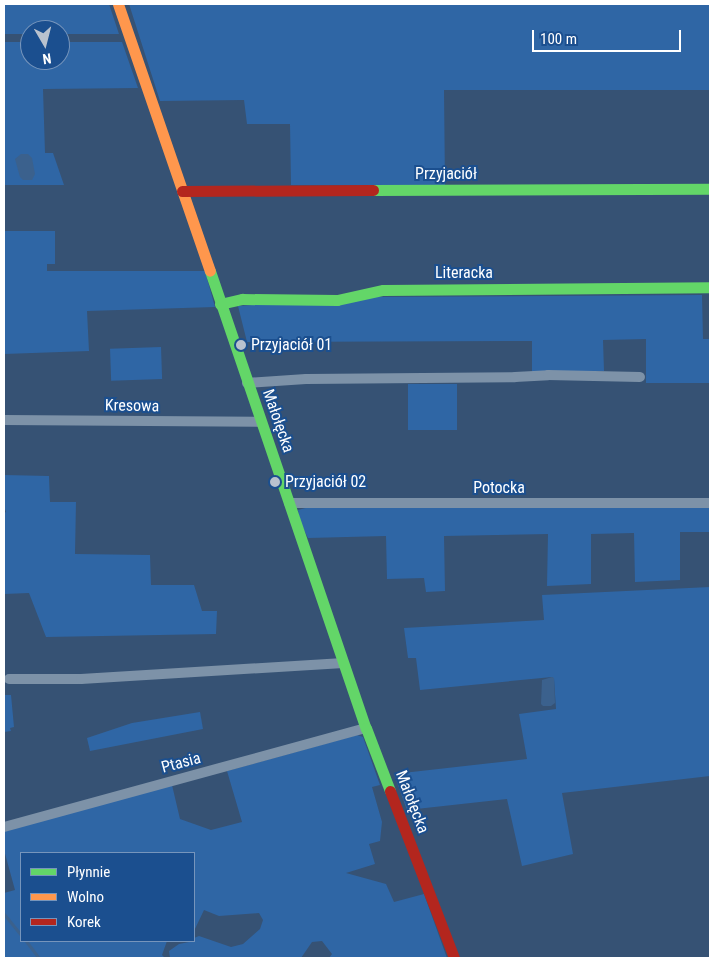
<!DOCTYPE html>
<meta charset="utf-8">
<style>
body{margin:0}
#map{position:relative;width:714px;height:962px;overflow:hidden;background:#365274;font-family:"Roboto Condensed",sans-serif}
div>[style]{position:absolute}
.green>*{inset:0;background:#2f66a5;transform-origin:0 0}
.water>*{inset:0;background:#3b618d}
.stream>*{height:3px;margin:-1.5px;padding:0 1.5px;transform-origin:1.5px;border-radius:1.5px;background:#3b618d}
.street>*{height:10px;margin:-5px;padding:0 5px;transform-origin:5px;border-radius:5px;background:#7d92a8}
.fast>*{height:11px;margin:-5.5px;padding:0 5.5px;transform-origin:5.5px;border-radius:5.5px;background:#63d668}
.slow>*{height:11px;margin:-5.5px;padding:0 5.5px;transform-origin:5.5px;border-radius:5.5px;background:#ff974d}
.jam>*{height:11px;margin:-5.5px;padding:0 5.5px;transform-origin:5.5px;border-radius:5.5px;background:#b3261e}
.dots>*{width:14px;height:14px;translate:-50% -50%;box-sizing:border-box;border:2px solid #1b4f8f;border-radius:50%}
span{translate:-50% -50%;white-space:nowrap;text-align:center;line-height:1.15;-webkit-text-stroke:4px #1b4f8f;paint-order:stroke}
.street-label{font-size:16px;color:#fff}
.poi-label{font-size:16px;color:#fff}
.left{translate:0 -50%;text-align:left}
.frame{position:absolute;inset:0;border:5px solid #fff;pointer-events:none}
.legend{position:absolute;left:20px;top:852px;width:175px;height:90px;box-sizing:border-box;background:#1b4f8f;border:1px solid #7695bc;margin:0;padding:6px 9px;list-style:none;font-size:15px;color:#fff}
.legend li{display:flex;align-items:center;gap:10px;height:25px}
.legend b{width:25px;border:1px solid #7695bc}
.north{position:absolute;left:20px;top:20px;width:50px;height:50px;box-sizing:border-box;background:#1b4f8f;border:1px solid #7695bc;border-radius:50%;rotate:172deg;font-size:14px;font-weight:700;line-height:20px;text-align:center;color:#fff}
.north::after{content:'';display:block;margin:auto;width:18px;height:22px;background:#b9c2ce;clip-path:polygon(50% 0,100% 100%,50% 72%,0 100%)}
.scale{position:absolute;left:532px;top:30px;width:149px;height:22px;box-sizing:border-box;border:2px solid #fff;border-top:0;padding-left:6px;font-size:15px;line-height:18px;white-space:nowrap;color:#fff;-webkit-text-stroke:4px #1b4f8f;paint-order:stroke}
</style>
<div id="map">
<div class="green">
<div style="clip-path:polygon(4px 4px,109px 4px,119px 34px,60px 34px,60px 30px,30px 30px,30px 34px,4px 34px)"></div>
<div style="clip-path:polygon(129px 4px,710px 4px,710px 90px,444px 90px,445px 185px,291px 185px,290px 124px,247px 124px,244px 100px,160px 101px)"></div>
<div style="clip-path:polygon(4px 42px,30px 42px,30px 60px,60px 60px,60px 42px,122px 42px,138px 88px,43px 89px,45px 153px,53px 153px,64px 185px,4px 185px)"></div>
<div style="clip-path:polygon(4px 231px,55px 231px,55px 264px,47px 264px,47px 271px,205px 271px,215px 307px,87px 311px,89px 351px,4px 354px)"></div>
<div style="clip-path:polygon(702px 295px,703px 339px,710px 339px,710px 383px,646px 383px,646px 339px,603px 340px,604px 371px,532px 372px,532px 341px,247px 342px,238px 306px,365px 297px)"></div>
<div style="left:161px;top:347px;width:32px;height:51px;rotate:88deg"></div>
<div style="left:408px;top:384px;width:49px;height:46px"></div>
<div style="clip-path:polygon(4px 475px,49px 476px,50px 502px,76px 502px,75px 554px,150px 555px,151px 585px,194px 585px,202px 611px,217px 611px,216px 634px,46px 637px,29px 593px,4px 594px,4px 513px,6px 512px,4px 506px)"></div>
<div style="clip-path:polygon(313px 506px,710px 507px,710px 532px,680px 532px,680px 580px,635px 582px,634px 533px,591px 534px,591px 584px,547px 586px,548px 534px,444px 536px,445px 591px,426px 592px,424px 578px,387px 579px,386px 536px,308px 538px,300px 522px,298px 510px)"></div>
<div style="clip-path:polygon(710px 587px,710px 776px,562px 793px,573px 854px,522px 866px,507px 799px,407px 810px,394px 774px,527px 759px,519px 714px,556px 709px,554px 679px,552px 677px,420px 690px,416px 658px,408px 658px,404px 628px,544px 620px,542px 595px)"></div>
<div style="clip-path:polygon(4px 695px,11px 695px,14px 727px,10px 728px,11px 731px,4px 732px)"></div>
<div style="clip-path:polygon(200px 712px,203px 729px,90px 751px,87px 738px,132px 723px)"></div>
<div style="clip-path:polygon(357px 735px,363px 737px,380px 785px,372px 787px,382px 822px,380px 841px,369px 844px,375px 864px,346px 873px,386px 884px,394px 902px,424px 894px,447px 958px,329px 958px,332px 954px,322px 941px,312px 942px,301px 958px,170px 958px,169px 951px,179px 944px,194px 941px,194px 938px,199px 936px,231px 947px,243px 944px,260px 929px,263px 920px,259px 913px,219px 916px,204px 910px,194px 931px,194px 853px,21px 853px,21px 941px,167px 941px,162px 955px,165px 958px,4px 958px,4px 893px,15px 890px,4px 850px,4px 831px,172px 785px,180px 819px,211px 830px,242px 822px,227px 771px)"></div>
</div>
<div class="water">
<div style="clip-path:polygon(21px 154px,28px 154px,32px 158px,35px 174px,32px 180px,23px 180px,20px 177px,15px 159px)"></div>
<div style="clip-path:polygon(552px 677px,554px 678px,555px 703px,551px 706px,543px 706px,541px 704px,542px 680px)"></div>
</div>
<div class="stream">
<div style="left:4px;top:914px;width:27px;rotate:51deg"></div>
<div style="left:26px;top:941px;width:21px;rotate:53deg"></div>
</div>
<div class="street">
<div style="left:247px;top:383px;width:59px;rotate:-3.9deg"></div>
<div style="left:306px;top:379px;width:209px;rotate:-0.5deg"></div>
<div style="left:515px;top:377px;width:33px;rotate:-3deg"></div>
<div style="left:548px;top:375px;width:92px;rotate:1.2deg"></div>
<div style="left:4px;top:420px;width:257px;rotate:0.4deg"></div>
<div style="left:289px;top:503px;width:421px"></div>
<div style="left:9px;top:679px;width:72px"></div>
<div style="left:81px;top:679px;width:263px;rotate:-3.5deg"></div>
<div style="left:4px;top:827px;width:375px;rotate:-15.3deg"></div>
</div>
<div class="fast">
<div style="left:373px;top:190px;width:337px;rotate:-0.2deg"></div>
<div style="left:210px;top:271px;width:483px;rotate:71.2deg"></div>
<div style="left:366px;top:728px;width:67px;rotate:69.1deg"></div>
<div style="left:220px;top:304px;width:23px;rotate:-13deg"></div>
<div style="left:242px;top:299px;width:95px;rotate:0.6deg"></div>
<div style="left:337px;top:300px;width:47px;rotate:-12.3deg"></div>
<div style="left:383px;top:290px;width:327px;rotate:-0.5deg"></div>
</div>
<div class="slow">
<div style="left:118px;top:4px;width:282px;rotate:71deg"></div>
</div>
<div class="jam">
<div style="left:182px;top:191px;width:191px;rotate:-0.3deg"></div>
<div style="left:390px;top:791px;width:179px;rotate:69deg"></div>
</div>
<div class="dots">
<div style="left:241px;top:345px;background:#b9c2ce"></div>
<div style="left:275px;top:482px;background:#b9c2ce"></div>
</div>
<div class="street-label">
<span style="left:446px;top:174px">Przyjaciół</span>
<span style="left:464px;top:273px">Literacka</span>
<span style="left:132px;top:406px;rotate:1deg">Kresowa</span>
<span style="left:278px;top:421px;rotate:71deg">Małołęcka</span>
<span style="left:499px;top:488px">Potocka</span>
<span style="left:181px;top:763px;rotate:-15deg">Ptasia</span>
<span style="left:412px;top:802px;rotate:69deg">Małołęcka</span>
</div>
<div class="poi-label">
<span class="left" style="left:251px;top:345px">Przyjaciół 01</span>
<span class="left" style="left:285px;top:482px">Przyjaciół 02</span>
</div>
<div class="frame"></div>
<ul class="legend">
<li><b style="height:6px;background:#63d668"></b>Płynnie</li>
<li><b style="height:6px;background:#ff974d"></b>Wolno</li>
<li><b style="height:6px;background:#b3261e"></b>Korek</li>
</ul>
<div class="north">N</div>
<div class="scale">100 m</div>
</div>
